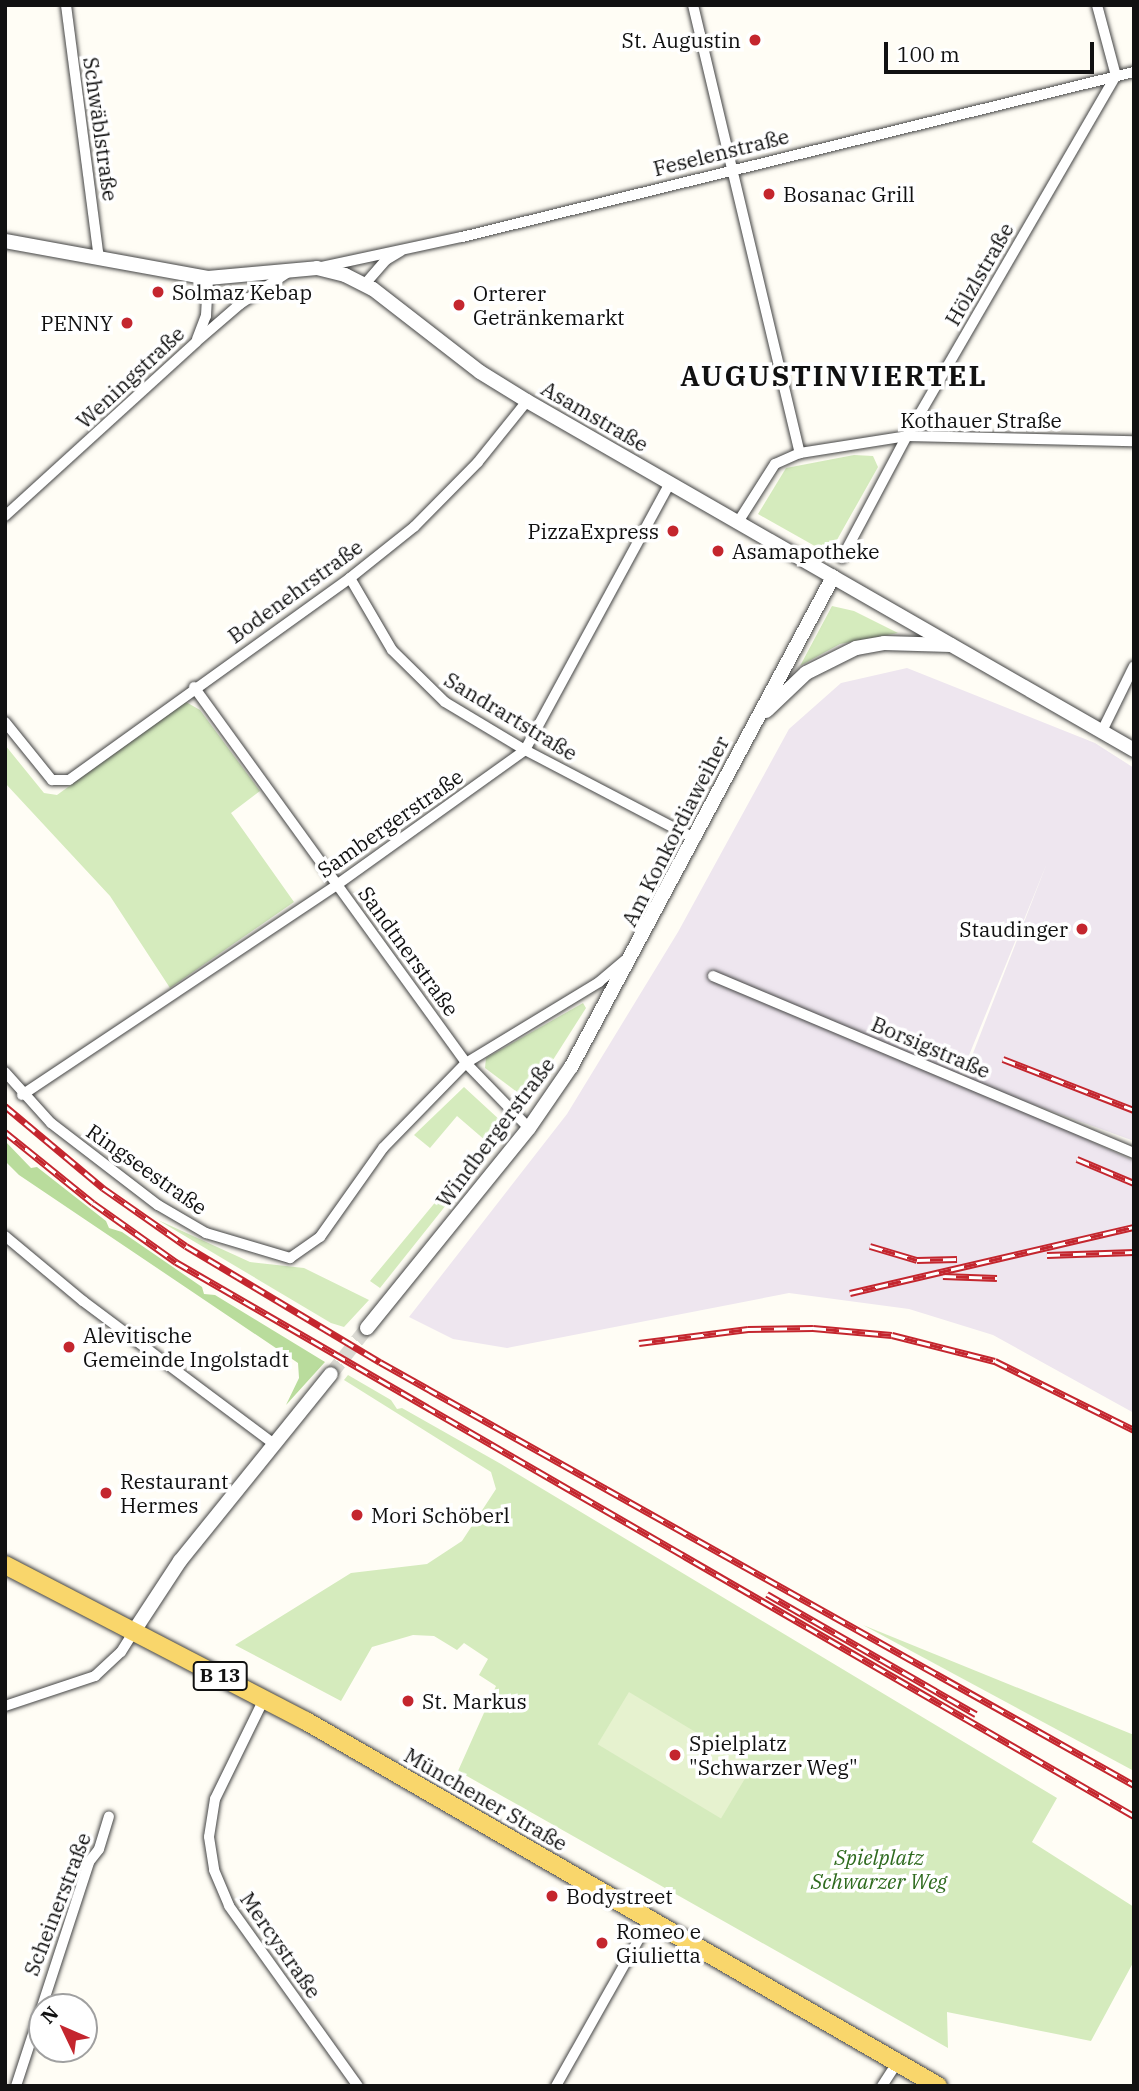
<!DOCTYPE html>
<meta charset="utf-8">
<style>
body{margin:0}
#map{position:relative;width:1139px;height:2091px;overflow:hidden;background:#fffdf5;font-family:"IBM Plex Serif",serif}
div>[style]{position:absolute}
.industrial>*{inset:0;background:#eee6ef}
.green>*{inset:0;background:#d5ebbd}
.forest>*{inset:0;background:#b9dc9c}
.pitch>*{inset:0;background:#e6f2cf;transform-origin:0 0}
.tertiary-tunnel>*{height:14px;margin-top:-7px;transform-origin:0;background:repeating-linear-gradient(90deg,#dbdad3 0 14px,transparent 0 21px)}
.roads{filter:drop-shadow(0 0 2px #444) drop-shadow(0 0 2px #444)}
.minor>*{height:10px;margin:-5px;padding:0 5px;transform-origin:5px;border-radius:5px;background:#fff}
.tertiary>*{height:14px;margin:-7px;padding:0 7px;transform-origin:7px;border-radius:7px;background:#fff}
.primary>*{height:18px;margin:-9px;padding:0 9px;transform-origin:9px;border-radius:9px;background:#f9d66b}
.rail>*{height:7px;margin-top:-3.5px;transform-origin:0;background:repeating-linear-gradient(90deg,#fff 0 13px,#c4262e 0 26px);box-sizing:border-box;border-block:2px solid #c4262e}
.dots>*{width:19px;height:19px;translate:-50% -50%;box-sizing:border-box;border:4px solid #fff;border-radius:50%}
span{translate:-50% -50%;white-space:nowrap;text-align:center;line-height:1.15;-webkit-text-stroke:7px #fff;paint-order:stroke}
.shield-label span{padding:2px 5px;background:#fff;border:2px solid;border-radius:5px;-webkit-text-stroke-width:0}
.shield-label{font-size:19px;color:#111;font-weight:700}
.poi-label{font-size:21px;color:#111}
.right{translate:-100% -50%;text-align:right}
.left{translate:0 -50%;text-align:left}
.street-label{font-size:21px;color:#111}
.park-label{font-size:21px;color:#2f6b1f;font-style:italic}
.district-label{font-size:28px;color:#111;font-weight:700;letter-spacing:2px}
.frame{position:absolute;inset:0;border:7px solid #111;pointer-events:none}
.north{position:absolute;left:28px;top:1993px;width:70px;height:70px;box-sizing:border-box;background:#fff;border:2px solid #a0a0a0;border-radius:50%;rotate:314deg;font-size:19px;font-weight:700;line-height:28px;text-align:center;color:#111}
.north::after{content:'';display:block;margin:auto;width:24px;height:32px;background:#c4262e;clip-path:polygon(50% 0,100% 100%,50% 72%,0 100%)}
.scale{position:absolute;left:884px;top:42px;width:210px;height:32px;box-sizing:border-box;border:4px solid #111;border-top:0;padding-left:9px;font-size:21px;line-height:24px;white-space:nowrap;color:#111;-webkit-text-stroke:5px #fff;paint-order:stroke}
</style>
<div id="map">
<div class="industrial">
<div style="clip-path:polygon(907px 668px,1095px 743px,1134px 768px,1134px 1141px,963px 1079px,1047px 863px,959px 1080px,1134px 1161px,1134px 1413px,993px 1335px,909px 1309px,789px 1293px,507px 1348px,453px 1339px,409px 1317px,567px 1114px,678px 932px,789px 729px,841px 683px)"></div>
</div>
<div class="green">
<div style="clip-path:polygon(854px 455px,873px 456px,878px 467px,829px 554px,758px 514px,786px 468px)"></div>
<div style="clip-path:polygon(832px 606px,854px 611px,898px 633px,840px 644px,800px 666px)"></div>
<div style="clip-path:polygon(186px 702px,200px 710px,260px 791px,231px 813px,294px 902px,170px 988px,110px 896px,5px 783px,5px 745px,44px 793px,57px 795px)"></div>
<div style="clip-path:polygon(583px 1003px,586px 1008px,530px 1096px,521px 1095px,485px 1068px,486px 1058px)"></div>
<div style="clip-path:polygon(464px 1087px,502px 1122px,505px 1131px,380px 1288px,370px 1281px,486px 1141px,457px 1116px,430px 1148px,414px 1135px)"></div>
<div style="clip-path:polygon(158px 1220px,250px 1262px,304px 1268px,369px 1300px,344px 1327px,331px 1323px)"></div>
<div style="clip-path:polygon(348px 1375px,391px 1400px,397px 1409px,402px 1408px,501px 1464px,1057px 1798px,1032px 1842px,1134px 1907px,1134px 1961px,1091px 2041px,947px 2012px,948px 2048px,458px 1771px,496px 1686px,479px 1675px,488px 1659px,464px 1643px,457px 1650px,434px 1636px,413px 1635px,372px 1647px,341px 1701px,235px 1645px,351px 1573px,427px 1564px,462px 1541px,496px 1489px,491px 1472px,344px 1380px)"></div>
<div style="clip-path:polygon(863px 1625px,1134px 1735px,1134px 1771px)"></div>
</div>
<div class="forest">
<div style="clip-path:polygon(5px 1141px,31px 1168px,37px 1167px,106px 1221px,109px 1228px,122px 1232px,202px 1287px,204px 1294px,215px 1295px,325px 1362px,286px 1405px,299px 1378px,298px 1363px,19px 1175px,5px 1161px)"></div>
</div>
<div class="pitch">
<div style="left:629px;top:1692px;width:144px;height:61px;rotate:31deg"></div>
</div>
<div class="tertiary-tunnel">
<div style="left:331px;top:1374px;width:58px;rotate:-52deg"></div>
</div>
<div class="roads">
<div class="minor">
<div style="left:66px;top:5px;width:255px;rotate:82.6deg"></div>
<div style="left:693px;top:5px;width:461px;rotate:76.6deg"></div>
<div style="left:317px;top:268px;width:148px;rotate:-12.1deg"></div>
<div style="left:462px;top:237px;width:692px;rotate:-13.8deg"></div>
<div style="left:365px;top:284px;width:32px;rotate:-49deg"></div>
<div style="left:386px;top:260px;width:17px;rotate:-31deg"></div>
<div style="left:197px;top:339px;width:25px;rotate:-69deg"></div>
<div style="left:206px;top:316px;width:38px;rotate:-87deg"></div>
<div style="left:5px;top:516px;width:258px;rotate:-42.3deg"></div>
<div style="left:196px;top:342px;width:58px;rotate:-40.8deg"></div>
<div style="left:240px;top:304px;width:56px;rotate:-33.4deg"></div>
<div style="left:738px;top:522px;width:69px;rotate:-57.5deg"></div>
<div style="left:775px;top:464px;width:27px;rotate:-24deg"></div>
<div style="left:800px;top:453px;width:108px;rotate:-9deg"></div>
<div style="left:907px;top:436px;width:227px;rotate:1.3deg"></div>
<div style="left:842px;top:558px;width:138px;rotate:-62deg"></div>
<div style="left:907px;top:436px;width:416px;rotate:-59.9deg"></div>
<div style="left:1116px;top:76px;width:73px;rotate:-105deg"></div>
<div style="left:350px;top:578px;width:83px;rotate:59.7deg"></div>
<div style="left:392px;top:650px;width:74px;rotate:44.5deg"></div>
<div style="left:445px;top:702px;width:93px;rotate:31deg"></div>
<div style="left:525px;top:750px;width:192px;rotate:27.6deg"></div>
<div style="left:194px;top:687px;width:464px;rotate:54.1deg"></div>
<div style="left:466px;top:1063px;width:91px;rotate:45.9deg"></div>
<div style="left:5px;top:722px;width:75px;rotate:51deg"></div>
<div style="left:52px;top:780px;width:17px"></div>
<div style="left:69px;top:780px;width:346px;rotate:-35.7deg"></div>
<div style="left:350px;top:578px;width:82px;rotate:-38.6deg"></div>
<div style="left:414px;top:527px;width:91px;rotate:-45.4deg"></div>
<div style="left:478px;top:462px;width:78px;rotate:-51.2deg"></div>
<div style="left:1102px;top:731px;width:72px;rotate:-63.8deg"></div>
<div style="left:713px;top:976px;width:457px;rotate:22.8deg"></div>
<div style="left:5px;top:1072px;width:69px;rotate:48deg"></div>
<div style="left:51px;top:1123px;width:135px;rotate:37.5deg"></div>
<div style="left:158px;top:1205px;width:56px;rotate:30.3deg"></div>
<div style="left:206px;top:1233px;width:88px;rotate:16.6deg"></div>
<div style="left:290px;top:1258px;width:37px;rotate:-35deg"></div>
<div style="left:320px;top:1237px;width:109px;rotate:-54.7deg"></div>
<div style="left:383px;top:1148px;width:119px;rotate:-45.7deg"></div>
<div style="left:466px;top:1063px;width:156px;rotate:-31.3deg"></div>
<div style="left:599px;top:982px;width:34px;rotate:-40deg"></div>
<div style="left:22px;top:1095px;width:380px;rotate:-33.7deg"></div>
<div style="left:338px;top:884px;width:230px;rotate:-35.6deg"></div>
<div style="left:525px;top:750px;width:304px;rotate:-61.5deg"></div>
<div style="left:5px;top:1236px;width:102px;rotate:39.8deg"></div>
<div style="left:83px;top:1301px;width:239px;rotate:36.8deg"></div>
<div style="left:264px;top:1699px;width:111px;rotate:116.1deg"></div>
<div style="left:215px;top:1799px;width:38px;rotate:99deg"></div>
<div style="left:209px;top:1837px;width:33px;rotate:81deg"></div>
<div style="left:214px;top:1870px;width:39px;rotate:67deg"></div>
<div style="left:229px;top:1906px;width:221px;rotate:54.4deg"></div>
<div style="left:5px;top:1706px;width:95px;rotate:-18.4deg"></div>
<div style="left:95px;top:1676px;width:35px;rotate:-43deg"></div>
<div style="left:121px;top:1652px;width:25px;rotate:-58deg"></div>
<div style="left:16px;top:2086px;width:236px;rotate:-71.9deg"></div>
<div style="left:89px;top:1862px;width:16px;rotate:-52deg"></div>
<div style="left:99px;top:1849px;width:34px;rotate:-73deg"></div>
<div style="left:556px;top:2086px;width:192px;rotate:-60.6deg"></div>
<div style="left:882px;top:2086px;width:30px;rotate:-57deg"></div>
</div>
<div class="tertiary">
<div style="left:5px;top:241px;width:206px;rotate:10.3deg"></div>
<div style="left:208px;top:278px;width:109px;rotate:-5.2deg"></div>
<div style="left:317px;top:268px;width:29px;rotate:14deg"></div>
<div style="left:345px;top:275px;width:31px;rotate:27deg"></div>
<div style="left:373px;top:289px;width:135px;rotate:37.8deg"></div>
<div style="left:480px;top:372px;width:55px;rotate:31.7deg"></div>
<div style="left:527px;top:401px;width:700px;rotate:29.9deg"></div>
<div style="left:766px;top:711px;width:55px;rotate:-43.5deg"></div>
<div style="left:806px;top:673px;width:56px;rotate:-26.6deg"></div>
<div style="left:856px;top:648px;width:28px;rotate:-10deg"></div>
<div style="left:884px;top:643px;width:67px;rotate:1.7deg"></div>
<div style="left:367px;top:1328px;width:257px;rotate:-51deg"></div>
<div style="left:529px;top:1128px;width:74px;rotate:-55.5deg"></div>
<div style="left:571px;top:1067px;width:556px;rotate:-61.87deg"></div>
<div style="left:134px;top:1631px;width:84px;rotate:-56.7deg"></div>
<div style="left:180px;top:1561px;width:240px;rotate:-51.1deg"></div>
</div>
<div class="primary">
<div style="left:5px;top:1565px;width:339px;rotate:27.4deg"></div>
<div style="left:306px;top:1721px;width:730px;rotate:30.01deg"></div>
</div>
</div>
<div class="rail">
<div style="left:1003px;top:1059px;width:141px;rotate:21.3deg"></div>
<div style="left:5px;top:1106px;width:128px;rotate:39.9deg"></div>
<div style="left:103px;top:1188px;width:101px;rotate:34.9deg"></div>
<div style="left:186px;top:1246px;width:226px;rotate:30.9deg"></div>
<div style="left:380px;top:1362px;width:865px;rotate:29.29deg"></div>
<div style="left:5px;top:1132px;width:113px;rotate:38.9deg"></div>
<div style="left:93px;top:1203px;width:102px;rotate:35.4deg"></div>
<div style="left:176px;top:1262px;width:1107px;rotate:30.04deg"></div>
<div style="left:1077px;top:1159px;width:62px;rotate:22.8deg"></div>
<div style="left:870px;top:1246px;width:49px;rotate:16.6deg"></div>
<div style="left:917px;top:1260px;width:40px;rotate:-1.4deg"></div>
<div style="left:1047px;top:1255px;width:87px;rotate:-2deg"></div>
<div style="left:943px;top:1276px;width:54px;rotate:2.1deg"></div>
<div style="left:850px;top:1293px;width:292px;rotate:-13.1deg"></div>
<div style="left:639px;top:1343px;width:110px;rotate:-7.3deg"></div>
<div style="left:748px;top:1329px;width:65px;rotate:-0.9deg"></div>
<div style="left:813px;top:1328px;width:79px;rotate:5.1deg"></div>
<div style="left:892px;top:1335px;width:106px;rotate:14.2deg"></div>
<div style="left:995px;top:1361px;width:155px;rotate:26.4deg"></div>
<div style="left:767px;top:1594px;width:241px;rotate:29.9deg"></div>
</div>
<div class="dots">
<div style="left:755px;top:40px;background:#c4262e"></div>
<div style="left:769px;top:194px;background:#c4262e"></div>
<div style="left:158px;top:292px;background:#c4262e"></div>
<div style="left:459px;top:305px;background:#c4262e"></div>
<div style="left:127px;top:323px;background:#c4262e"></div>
<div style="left:673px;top:531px;background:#c4262e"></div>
<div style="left:718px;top:551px;background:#c4262e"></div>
<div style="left:1082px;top:929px;background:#c4262e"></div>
<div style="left:69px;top:1347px;background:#c4262e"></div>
<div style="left:106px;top:1493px;background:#c4262e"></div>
<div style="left:357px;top:1515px;background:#c4262e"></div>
<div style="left:408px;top:1701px;background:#c4262e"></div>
<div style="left:675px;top:1755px;background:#c4262e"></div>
<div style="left:552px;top:1896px;background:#c4262e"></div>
<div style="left:602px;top:1943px;background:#c4262e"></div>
</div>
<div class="shield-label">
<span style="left:220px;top:1676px">B 13</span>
</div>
<div class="poi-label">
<span class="right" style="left:741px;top:40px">St. Augustin</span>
<span class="left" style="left:783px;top:194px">Bosanac Grill</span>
<span class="left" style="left:172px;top:292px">Solmaz Kebap</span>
<span class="left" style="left:473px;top:305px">Orterer<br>Getränkemarkt</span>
<span class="right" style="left:113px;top:323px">PENNY</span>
<span class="right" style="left:659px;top:531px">PizzaExpress</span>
<span class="left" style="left:732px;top:551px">Asamapotheke</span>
<span class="right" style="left:1068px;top:929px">Staudinger</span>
<span class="left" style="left:83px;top:1347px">Alevitische<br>Gemeinde Ingolstadt</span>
<span class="left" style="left:120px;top:1493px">Restaurant<br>Hermes</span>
<span class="left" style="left:371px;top:1515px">Mori Schöberl</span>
<span class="left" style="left:422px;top:1701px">St. Markus</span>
<span class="left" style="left:689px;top:1755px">Spielplatz<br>"Schwarzer Weg"</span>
<span class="left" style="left:566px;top:1896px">Bodystreet</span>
<span class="left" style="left:616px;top:1943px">Romeo e<br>Giulietta</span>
</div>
<div class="street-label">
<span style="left:101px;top:129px;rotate:82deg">Schwäblstraße</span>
<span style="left:721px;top:152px;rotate:-14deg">Feselenstraße</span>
<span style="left:979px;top:274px;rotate:-60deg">Hölzlstraße</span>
<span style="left:130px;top:377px;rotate:-43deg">Weningstraße</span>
<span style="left:595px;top:416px;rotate:30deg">Asamstraße</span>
<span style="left:981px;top:420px">Kothauer Straße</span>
<span style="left:295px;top:591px;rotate:-36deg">Bodenehrstraße</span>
<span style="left:511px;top:716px;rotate:31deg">Sandrartstraße</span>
<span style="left:390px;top:823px;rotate:-35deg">Sambergerstraße</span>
<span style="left:675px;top:831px;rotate:-63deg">Am Konkordiaweiher</span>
<span style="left:409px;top:951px;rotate:54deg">Sandtnerstraße</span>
<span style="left:931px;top:1047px;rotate:23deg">Borsigstraße</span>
<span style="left:495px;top:1132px;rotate:-53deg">Windbergerstraße</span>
<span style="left:147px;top:1169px;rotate:35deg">Ringseestraße</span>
<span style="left:486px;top:1799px;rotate:30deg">Münchener Straße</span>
<span style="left:57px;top:1904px;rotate:-69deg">Scheinerstraße</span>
<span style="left:281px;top:1945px;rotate:55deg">Mercystraße</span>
</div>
<div class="park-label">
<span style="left:879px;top:1869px">Spielplatz<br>Schwarzer Weg</span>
</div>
<div class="district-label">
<span style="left:834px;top:376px">AUGUSTINVIERTEL</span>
</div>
<div class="frame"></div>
<div class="north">N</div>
<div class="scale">100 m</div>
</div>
